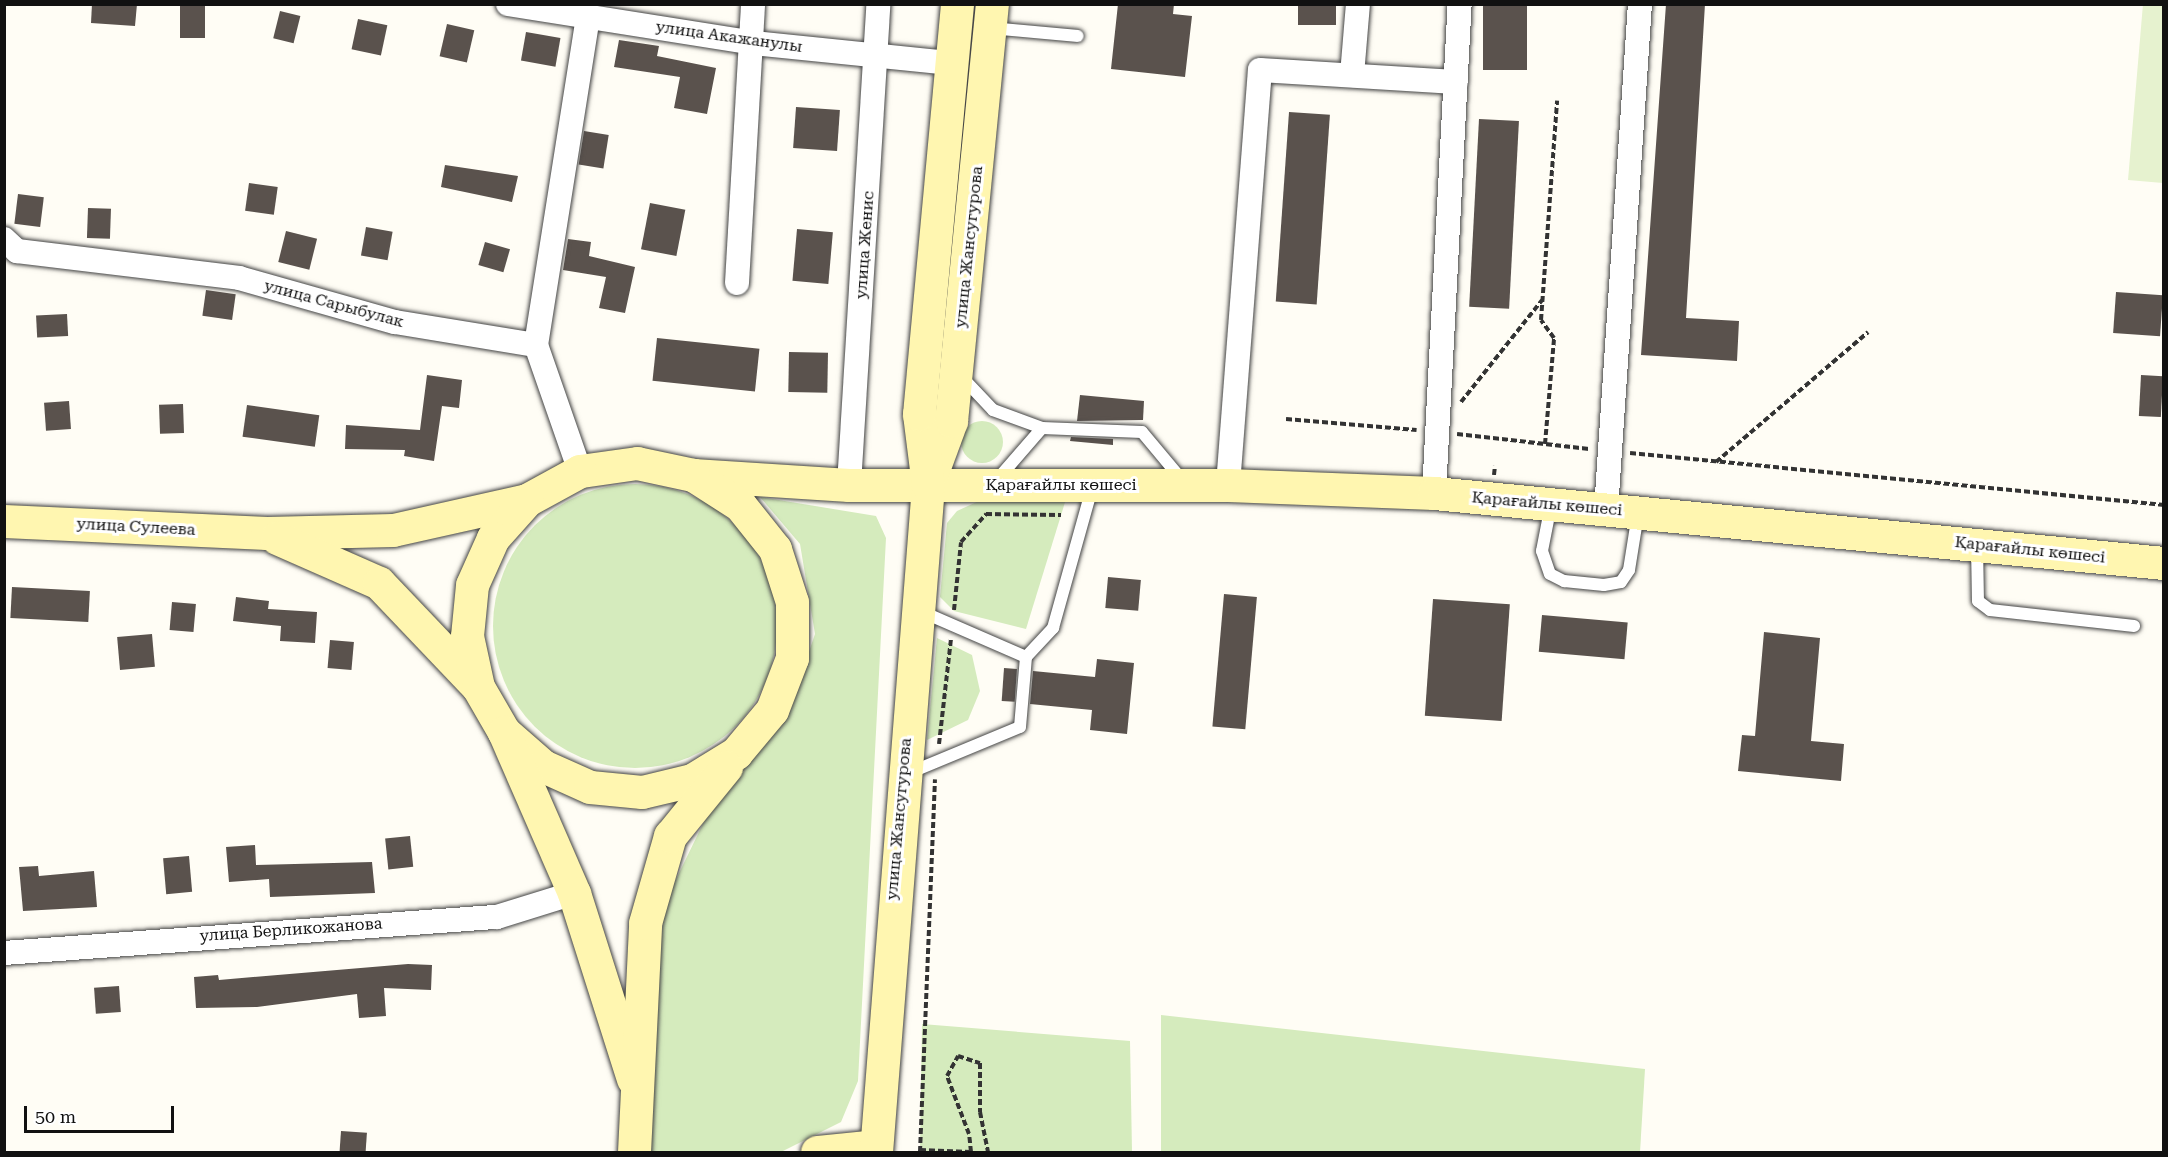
<!DOCTYPE html>
<meta charset="utf-8">
<style>
body{margin:0}
#map{position:relative;width:2168px;height:1157px;overflow:hidden;background:#fffdf5;font-family:"Roboto Serif",serif}
div>[style]{position:absolute}
.green>*{inset:0;background:#d5ebbd}
.round{border-radius:50%}
.pitch>*{inset:0;background:#e6f2cf}
.building>*{inset:0;background:#5a524d;transform-origin:0 0}
.path>*{height:4px;margin-top:-2px;transform-origin:0;background:repeating-linear-gradient(90deg,#333 0 6px,transparent 0 9px)}
.roads{filter:drop-shadow(0 0 2px #444) drop-shadow(0 0 2px #444)}
.lane>*{height:12px;margin:-6px;padding:0 6px;transform-origin:6px;border-radius:6px;background:#fff}
.street>*{height:24px;margin:-12px;padding:0 12px;transform-origin:12px;border-radius:12px;background:#fff}
.secondary>*{height:33px;margin:-16.5px;padding:0 16.5px;transform-origin:16.5px;border-radius:16.5px;background:#fff6b0}
span{translate:-50% -50%;white-space:nowrap;text-align:center;line-height:1.15;-webkit-text-stroke:6px #fff;paint-order:stroke}
.street-label{font-size:16px;color:#111}
.frame{position:absolute;inset:0;border:6px solid #111;pointer-events:none}
.scale{position:absolute;left:24px;top:1106px;width:150px;height:27px;box-sizing:border-box;border:3px solid #111;border-top:0;padding-left:8px;font-size:18px;line-height:21px;white-space:nowrap;color:#111;-webkit-text-stroke:4px #fff;paint-order:stroke}
</style>
<div id="map">
<div class="green">
<div class="round" style="left:961px;top:421px;width:42px;height:42px"></div>
<div class="round" style="left:493px;top:484px;width:284px;height:284px"></div>
<div style="clip-path:polygon(994px 494px,1066px 499px,1026px 629px,954px 611px,940px 597px,947px 523px,957px 511px)"></div>
<div style="clip-path:polygon(760px 497px,876px 516px,886px 538px,858px 1081px,841px 1122px,781px 1152px,649px 1152px,649px 1058px,665px 902px,715px 799px,786px 720px,815px 634px,800px 544px)"></div>
<div style="clip-path:polygon(937px 638px,972px 655px,980px 691px,968px 720px,927px 740px)"></div>
<div style="clip-path:polygon(1161px 1015px,1645px 1069px,1640px 1152px,1161px 1152px)"></div>
<div style="clip-path:polygon(922px 1024px,1130px 1041px,1132px 1152px,920px 1152px)"></div>
</div>
<div class="pitch">
<div style="clip-path:polygon(2143px 4px,2163px 5px,2163px 183px,2128px 180px)"></div>
</div>
<div class="building">
<div style="clip-path:polygon(92px 4px,137px 4px,135px 26px,91px 23px)"></div>
<div style="left:180px;top:4px;width:25px;height:34px"></div>
<div style="clip-path:polygon(1118px 4px,1174px 4px,1173px 14px,1192px 16px,1185px 77px,1111px 69px)"></div>
<div style="left:1298px;top:4px;width:38px;height:21px"></div>
<div style="left:1483px;top:4px;width:44px;height:66px"></div>
<div style="clip-path:polygon(1666px 4px,1705px 4px,1686px 318px,1739px 321px,1737px 361px,1641px 355px)"></div>
<div style="left:280px;top:11px;width:21px;height:28px;rotate:14deg"></div>
<div style="left:358px;top:19px;width:30px;height:31px;rotate:12deg"></div>
<div style="left:447px;top:24px;width:28px;height:33px;rotate:13deg"></div>
<div style="left:526px;top:32px;width:35px;height:29px;rotate:10deg"></div>
<div style="clip-path:polygon(619px 40px,659px 46px,657px 56px,716px 68px,707px 114px,674px 108px,680px 77px,614px 67px)"></div>
<div style="left:796px;top:107px;width:44px;height:41px;rotate:4deg"></div>
<div style="left:1289px;top:112px;width:41px;height:190px;rotate:4deg"></div>
<div style="left:1479px;top:119px;width:40px;height:188px;rotate:3deg"></div>
<div style="left:584px;top:131px;width:25px;height:34px;rotate:9deg"></div>
<div style="clip-path:polygon(445px 165px,518px 176px,512px 202px,441px 187px)"></div>
<div style="left:249px;top:183px;width:29px;height:28px;rotate:8deg"></div>
<div style="left:18px;top:194px;width:26px;height:30px;rotate:7deg"></div>
<div style="left:650px;top:203px;width:36px;height:47px;rotate:11deg"></div>
<div style="left:88px;top:208px;width:23px;height:30px;rotate:2deg"></div>
<div style="left:366px;top:227px;width:27px;height:29px;rotate:10deg"></div>
<div style="left:797px;top:229px;width:36px;height:52px;rotate:5deg"></div>
<div style="left:286px;top:231px;width:32px;height:32px;rotate:14deg"></div>
<div style="clip-path:polygon(568px 239px,591px 242px,589px 256px,635px 267px,625px 313px,599px 308px,606px 277px,563px 270px)"></div>
<div style="left:485px;top:242px;width:26px;height:24px;rotate:16deg"></div>
<div style="left:206px;top:290px;width:30px;height:26px;rotate:8deg"></div>
<div style="left:2116px;top:292px;width:47px;height:41px;rotate:4deg"></div>
<div style="left:67px;top:314px;width:22px;height:31px;rotate:87deg"></div>
<div style="left:657px;top:338px;width:103px;height:43px;rotate:6deg"></div>
<div style="left:789px;top:352px;width:39px;height:40px;rotate:1deg"></div>
<div style="clip-path:polygon(427px 375px,462px 380px,459px 408px,442px 406px,434px 461px,404px 456px,405px 450px,345px 449px,346px 425px,420px 430px)"></div>
<div style="left:2141px;top:375px;width:22px;height:41px;rotate:3deg"></div>
<div style="clip-path:polygon(1080px 395px,1144px 401px,1143px 420px,1077px 421px)"></div>
<div style="left:69px;top:401px;width:28px;height:25px;rotate:86deg"></div>
<div style="left:183px;top:404px;width:29px;height:24px;rotate:88deg"></div>
<div style="left:247px;top:405px;width:73px;height:32px;rotate:8deg"></div>
<div style="clip-path:polygon(1071px 437px,1113px 439px,1113px 445px,1070px 441px)"></div>
<div style="left:1108px;top:577px;width:33px;height:31px;rotate:5deg"></div>
<div style="left:12px;top:587px;width:78px;height:31px;rotate:3deg"></div>
<div style="left:1224px;top:594px;width:33px;height:133px;rotate:5deg"></div>
<div style="clip-path:polygon(236px 597px,269px 601px,268px 609px,317px 612px,315px 643px,280px 641px,281px 626px,233px 621px)"></div>
<div style="left:1433px;top:599px;width:77px;height:117px;rotate:4deg"></div>
<div style="left:172px;top:602px;width:24px;height:28px;rotate:5deg"></div>
<div style="left:1542px;top:615px;width:86px;height:37px;rotate:5deg"></div>
<div style="clip-path:polygon(1764px 632px,1820px 638px,1811px 741px,1844px 744px,1841px 781px,1738px 771px,1742px 735px,1755px 736px)"></div>
<div style="left:152px;top:634px;width:33px;height:35px;rotate:85deg"></div>
<div style="left:330px;top:640px;width:24px;height:28px;rotate:5deg"></div>
<div style="clip-path:polygon(1097px 659px,1134px 663px,1127px 734px,1090px 730px,1092px 710px,1030px 704px,1033px 671px,1095px 677px)"></div>
<div style="left:1004px;top:668px;width:13px;height:33px;rotate:4deg"></div>
<div style="left:410px;top:836px;width:31px;height:25px;rotate:84deg"></div>
<div style="clip-path:polygon(255px 845px,256px 865px,372px 862px,375px 893px,270px 897px,269px 879px,229px 882px,226px 847px)"></div>
<div style="left:189px;top:856px;width:36px;height:26px;rotate:85deg"></div>
<div style="clip-path:polygon(38px 866px,39px 876px,94px 871px,97px 907px,23px 911px,19px 867px)"></div>
<div style="clip-path:polygon(408px 964px,432px 965px,431px 990px,384px 988px,386px 1016px,359px 1018px,357px 994px,257px 1007px,196px 1008px,194px 977px,218px 975px,219px 980px)"></div>
<div style="left:119px;top:986px;width:26px;height:25px;rotate:86deg"></div>
<div style="left:341px;top:1131px;width:26px;height:21px;rotate:4deg"></div>
</div>
<div class="path">
<div style="left:1461px;top:402px;width:130px;rotate:-51.5deg"></div>
<div style="left:1286px;top:419px;width:131px;rotate:4.8deg"></div>
<div style="left:1457px;top:434px;width:133px;rotate:6.5deg"></div>
<div style="left:1545px;top:444px;width:106px;rotate:-85.1deg"></div>
<div style="left:1554px;top:338px;width:22px;rotate:-126deg"></div>
<div style="left:1541px;top:320px;width:220px;rotate:-85.8deg"></div>
<div style="left:1630px;top:453px;width:537px;rotate:5.56deg"></div>
<div style="left:1716px;top:462px;width:200px;rotate:-40.5deg"></div>
<div style="left:1494px;top:475px;width:9px;rotate:-84deg"></div>
<div style="left:954px;top:610px;width:68px;rotate:-84.1deg"></div>
<div style="left:961px;top:542px;width:38px;rotate:-48deg"></div>
<div style="left:986px;top:514px;width:75px;rotate:0.8deg"></div>
<div style="left:939px;top:744px;width:106px;rotate:-83.5deg"></div>
<div style="left:920px;top:1150px;width:51px;rotate:2.2deg"></div>
<div style="left:920px;top:1152px;width:373px;rotate:-87.7deg"></div>
<div style="left:971px;top:1152px;width:18px;rotate:-96deg"></div>
<div style="left:969px;top:1134px;width:62px;rotate:-110.8deg"></div>
<div style="left:947px;top:1076px;width:23px;rotate:-61deg"></div>
<div style="left:958px;top:1056px;width:23px;rotate:18deg"></div>
<div style="left:980px;top:1063px;width:49px;rotate:90deg"></div>
<div style="left:980px;top:1112px;width:41px;rotate:78.7deg"></div>
</div>
<div class="roads">
<div class="lane">
<div style="left:991px;top:28px;width:87px;rotate:5.3deg"></div>
<div style="left:960px;top:375px;width:48px;rotate:46.7deg"></div>
<div style="left:993px;top:410px;width:52px;rotate:20.2deg"></div>
<div style="left:1042px;top:428px;width:100px;rotate:2.3deg"></div>
<div style="left:1142px;top:432px;width:64px;rotate:50.1deg"></div>
<div style="left:996px;top:481px;width:70px;rotate:-49deg"></div>
<div style="left:1551px;top:505px;width:47px;rotate:101.1deg"></div>
<div style="left:1542px;top:551px;width:24px;rotate:71deg"></div>
<div style="left:1550px;top:574px;width:16px;rotate:27deg"></div>
<div style="left:1564px;top:581px;width:40px;rotate:5.7deg"></div>
<div style="left:1604px;top:585px;width:17px;rotate:-10deg"></div>
<div style="left:1621px;top:582px;width:14px;rotate:-56deg"></div>
<div style="left:1629px;top:570px;width:57px;rotate:-80.9deg"></div>
<div style="left:1977px;top:545px;width:56px;rotate:89deg"></div>
<div style="left:1978px;top:601px;width:15px;rotate:37deg"></div>
<div style="left:1990px;top:610px;width:145px;rotate:6.3deg"></div>
<div style="left:1026px;top:657px;width:40px;rotate:-47deg"></div>
<div style="left:1053px;top:628px;width:145px;rotate:-74.4deg"></div>
<div style="left:909px;top:773px;width:120px;rotate:-22.5deg"></div>
<div style="left:1020px;top:727px;width:70px;rotate:-85.1deg"></div>
<div style="left:1026px;top:657px;width:116px;rotate:-156.5deg"></div>
</div>
<div class="street">
<div style="left:508px;top:4px;width:248px;rotate:9deg"></div>
<div style="left:753px;top:43px;width:199px;rotate:5.8deg"></div>
<div style="left:1352px;top:75px;width:71px;rotate:-85.2deg"></div>
<div style="left:4px;top:239px;width:18px;rotate:43deg"></div>
<div style="left:17px;top:251px;width:224px;rotate:6.9deg"></div>
<div style="left:239px;top:278px;width:162px;rotate:15.8deg"></div>
<div style="left:395px;top:322px;width:143px;rotate:9.3deg"></div>
<div style="left:536px;top:345px;width:133px;rotate:70.8deg"></div>
<div style="left:737px;top:283px;width:279px;rotate:-86.7deg"></div>
<div style="left:536px;top:345px;width:334px;rotate:-81deg"></div>
<div style="left:849px;top:485px;width:482px;rotate:-86.5deg"></div>
<div style="left:1228px;top:485px;width:416px;rotate:-85.6deg"></div>
<div style="left:1260px;top:70px;width:196px;rotate:3.5deg"></div>
<div style="left:1434px;top:493px;width:490px;rotate:-87deg"></div>
<div style="left:1606px;top:510px;width:507px;rotate:-86.16deg"></div>
<div style="left:4px;top:953px;width:494px;rotate:-4.2deg"></div>
<div style="left:497px;top:917px;width:81px;rotate:-17.3deg"></div>
</div>
<div class="secondary">
<div style="left:693px;top:475px;width:156px;rotate:3.7deg"></div>
<div style="left:849px;top:485px;width:379px"></div>
<div style="left:1228px;top:485px;width:206px;rotate:2.2deg"></div>
<div style="left:1434px;top:493px;width:733px;rotate:5.48deg"></div>
<div style="left:930px;top:478px;width:61px;rotate:-69.8deg"></div>
<div style="left:951px;top:421px;width:419px;rotate:-84.4deg"></div>
<div style="left:4px;top:521px;width:263px;rotate:2.6deg"></div>
<div style="left:267px;top:533px;width:126px;rotate:-1.4deg"></div>
<div style="left:393px;top:530px;width:137px;rotate:-12.6deg"></div>
<div style="left:277px;top:538px;width:111px;rotate:23.8deg"></div>
<div style="left:379px;top:583px;width:142px;rotate:46.4deg"></div>
<div style="left:504px;top:732px;width:52px;rotate:41.1deg"></div>
<div style="left:543px;top:766px;width:51px;rotate:24.1deg"></div>
<div style="left:590px;top:787px;width:52px;rotate:5.5deg"></div>
<div style="left:642px;top:792px;width:51px;rotate:-13.5deg"></div>
<div style="left:692px;top:780px;width:52px;rotate:-31.5deg"></div>
<div style="left:736px;top:753px;width:56px;rotate:-50.1deg"></div>
<div style="left:772px;top:710px;width:56px;rotate:-69deg"></div>
<div style="left:792px;top:658px;width:56px;rotate:-90deg"></div>
<div style="left:792px;top:602px;width:56px;rotate:-107.8deg"></div>
<div style="left:775px;top:549px;width:56px;rotate:-128.5deg"></div>
<div style="left:740px;top:505px;width:56px;rotate:-147.4deg"></div>
<div style="left:693px;top:475px;width:57px;rotate:-167.9deg"></div>
<div style="left:637px;top:463px;width:58px;rotate:172deg"></div>
<div style="left:580px;top:471px;width:60px;rotate:151.3deg"></div>
<div style="left:527px;top:500px;width:51px;rotate:131.8deg"></div>
<div style="left:493px;top:538px;width:51px;rotate:114.1deg"></div>
<div style="left:472px;top:585px;width:51px;rotate:95.6deg"></div>
<div style="left:467px;top:636px;width:52px;rotate:77.8deg"></div>
<div style="left:478px;top:687px;width:52px;rotate:60deg"></div>
<div style="left:504px;top:732px;width:176px;rotate:66.5deg"></div>
<div style="left:574px;top:893px;width:195px;rotate:72.4deg"></div>
<div style="left:634px;top:1152px;width:229px;rotate:-87.2deg"></div>
<div style="left:645px;top:923px;width:91px;rotate:-74deg"></div>
<div style="left:670px;top:836px;width:89px;rotate:-50.9deg"></div>
<div style="left:817px;top:1152px;width:59px;rotate:-5.8deg"></div>
<div style="left:876px;top:1152px;width:669px;rotate:-85.54deg"></div>
<div style="left:928px;top:485px;width:72px;rotate:-97.2deg"></div>
<div style="left:919px;top:414px;width:412px;rotate:-84.7deg"></div>
</div>
</div>
<div class="street-label">
<span style="left:729px;top:37px;rotate:8deg">улица Акажанулы</span>
<span style="left:865px;top:245px;rotate:-86deg">улица Женис</span>
<span style="left:969px;top:247px;rotate:-84deg">улица Жансугурова</span>
<span style="left:334px;top:304px;rotate:15deg">улица Сарыбулак</span>
<span style="left:1061px;top:485px">Қарағайлы көшесі</span>
<span style="left:1547px;top:504px;rotate:5deg">Қарағайлы көшесі</span>
<span style="left:136px;top:527px;rotate:3deg">улица Сулеева</span>
<span style="left:2030px;top:550px;rotate:6deg">Қарағайлы көшесі</span>
<span style="left:899px;top:819px;rotate:-85deg">улица Жансугурова</span>
<span style="left:291px;top:930px;rotate:-4deg">улица Берликожанова</span>
</div>
<div class="frame"></div>
<div class="scale">50 m</div>
</div>
